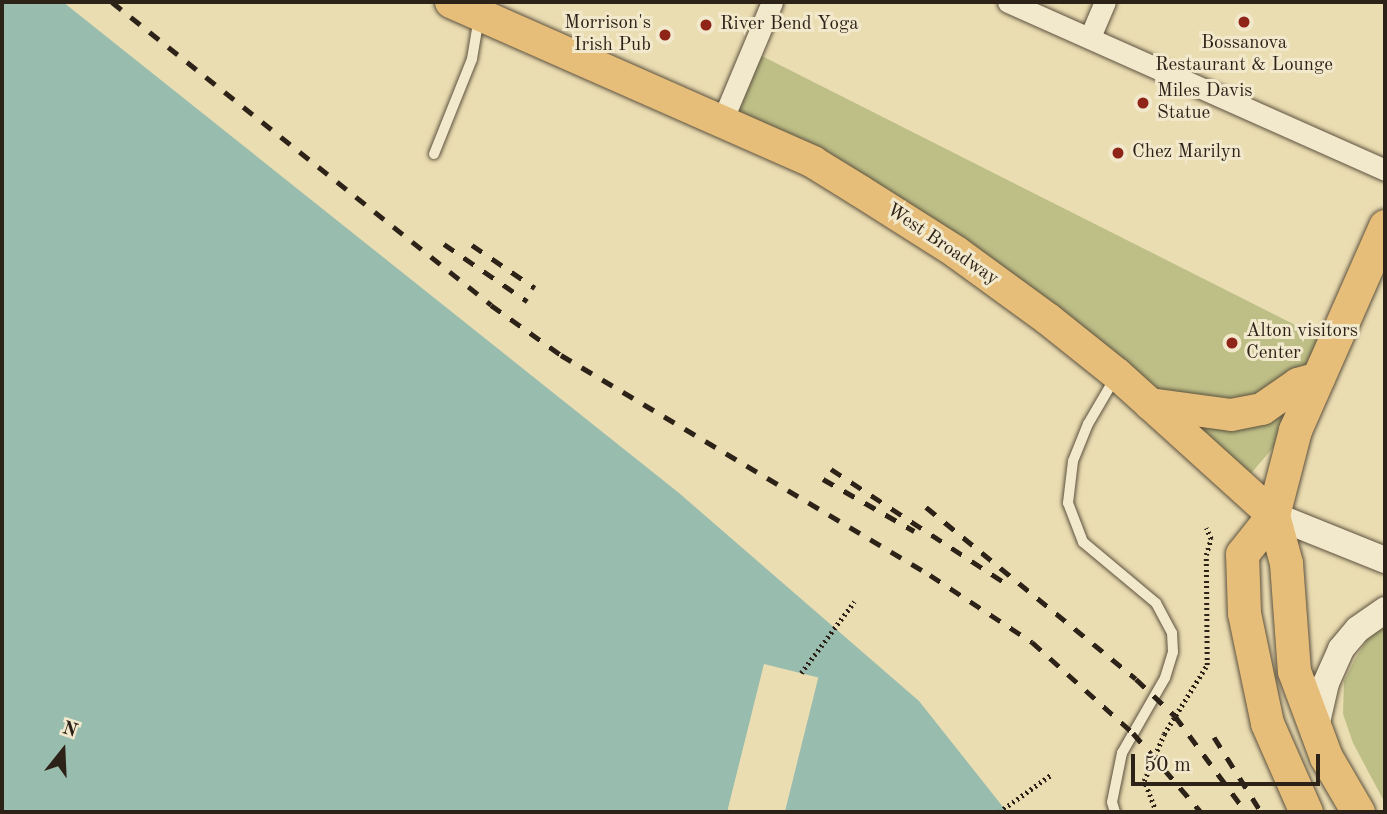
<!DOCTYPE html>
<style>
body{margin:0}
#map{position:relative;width:1387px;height:814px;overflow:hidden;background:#ebddb2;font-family:"Old Standard TT",serif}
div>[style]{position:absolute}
.green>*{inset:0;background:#bebf87}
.water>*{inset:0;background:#98bcad}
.pier>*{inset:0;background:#ebddb2;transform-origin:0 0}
.path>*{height:4.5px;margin-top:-2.25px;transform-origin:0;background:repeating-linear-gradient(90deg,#2d2218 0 2px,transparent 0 5.5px)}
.roads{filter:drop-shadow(0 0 2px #5c513e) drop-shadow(0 0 2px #5c513e)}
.service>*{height:10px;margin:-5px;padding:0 5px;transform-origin:5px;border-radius:5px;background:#f2e9cd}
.minor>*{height:21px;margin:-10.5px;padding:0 10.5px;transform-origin:10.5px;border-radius:10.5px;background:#f2e9cd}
.tertiary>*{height:26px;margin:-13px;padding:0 13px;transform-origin:13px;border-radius:13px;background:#f2e9cd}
.primary>*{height:32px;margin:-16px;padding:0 16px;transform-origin:16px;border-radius:16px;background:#e6be79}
.trunk>*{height:33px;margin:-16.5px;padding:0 16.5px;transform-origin:16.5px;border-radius:16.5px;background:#e6be79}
.rail>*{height:5px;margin-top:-2.5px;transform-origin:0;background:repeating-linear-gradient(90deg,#2d2218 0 12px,transparent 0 24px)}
.dots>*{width:19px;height:19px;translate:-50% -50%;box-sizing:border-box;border:4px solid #f2e9cd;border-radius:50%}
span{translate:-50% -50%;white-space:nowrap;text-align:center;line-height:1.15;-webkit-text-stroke:6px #f2e9cd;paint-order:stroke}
.poi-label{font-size:19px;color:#2d2218}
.right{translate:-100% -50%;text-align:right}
.left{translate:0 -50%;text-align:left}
.street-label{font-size:19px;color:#2d2218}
.frame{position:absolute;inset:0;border:4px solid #2d2218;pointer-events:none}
.north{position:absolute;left:28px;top:716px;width:70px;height:70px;-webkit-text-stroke:5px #f2e9cd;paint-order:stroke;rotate:18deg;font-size:19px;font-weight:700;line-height:28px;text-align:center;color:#2d2218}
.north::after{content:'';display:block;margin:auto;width:24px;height:32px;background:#2d2218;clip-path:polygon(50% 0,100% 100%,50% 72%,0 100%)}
.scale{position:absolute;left:1131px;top:754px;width:189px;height:32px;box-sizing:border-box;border:4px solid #2d2218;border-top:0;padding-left:9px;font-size:21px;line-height:24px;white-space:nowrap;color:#2d2218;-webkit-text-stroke:5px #f2e9cd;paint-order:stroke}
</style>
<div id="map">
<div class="green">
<div style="clip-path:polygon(758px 54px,1327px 341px,1285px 434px,1247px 478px,1113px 358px,733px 115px)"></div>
<div style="clip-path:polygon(1385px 627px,1385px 803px,1353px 743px,1343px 714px,1344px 681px,1355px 659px,1370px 636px)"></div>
</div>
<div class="water">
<div style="clip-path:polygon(2px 2px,63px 2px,679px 493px,919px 701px,1007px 812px,2px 812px)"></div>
</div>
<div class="pier">
<div style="left:764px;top:664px;width:56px;height:150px;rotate:14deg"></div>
</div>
<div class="path">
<div style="left:801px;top:673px;width:89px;rotate:-53.3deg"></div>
<div style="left:999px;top:812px;width:65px;rotate:-35.6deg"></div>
<div style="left:1156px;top:812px;width:33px;rotate:-111deg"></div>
<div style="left:1144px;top:781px;width:51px;rotate:-66.9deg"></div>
<div style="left:1164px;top:734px;width:81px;rotate:-58.1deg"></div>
<div style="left:1207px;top:665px;width:110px;rotate:-90.5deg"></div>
<div style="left:1206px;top:555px;width:17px;rotate:-73deg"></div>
<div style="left:1211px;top:539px;width:12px;rotate:-114deg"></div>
</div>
<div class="roads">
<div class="service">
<div style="left:434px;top:154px;width:102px;rotate:-68.2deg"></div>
<div style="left:472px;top:59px;width:43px;rotate:-80.5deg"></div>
<div style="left:1115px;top:812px;width:10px;rotate:-107deg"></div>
<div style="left:1112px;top:802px;width:50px;rotate:-78.5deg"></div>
<div style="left:1122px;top:753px;width:86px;rotate:-60.2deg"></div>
<div style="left:1165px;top:678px;width:27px;rotate:-73deg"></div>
<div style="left:1173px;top:652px;width:19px;rotate:-93deg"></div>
<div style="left:1172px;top:633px;width:34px;rotate:-118deg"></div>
<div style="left:1156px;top:603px;width:95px;rotate:-140.1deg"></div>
<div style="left:1083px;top:542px;width:42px;rotate:-111deg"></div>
<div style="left:1068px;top:503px;width:42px;rotate:-83.2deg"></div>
<div style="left:1073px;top:461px;width:40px;rotate:-68deg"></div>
<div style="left:1088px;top:424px;width:56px;rotate:-59.7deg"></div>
</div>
<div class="minor">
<div style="left:1008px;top:2px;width:413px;rotate:24deg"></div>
<div style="left:1090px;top:37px;width:38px;rotate:-67deg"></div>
<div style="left:722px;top:121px;width:129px;rotate:-67.2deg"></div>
</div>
<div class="tertiary">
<div style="left:1273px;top:515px;width:121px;rotate:21.9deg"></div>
<div style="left:1320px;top:735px;width:13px;rotate:-103deg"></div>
<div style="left:1317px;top:722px;width:40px;rotate:-77deg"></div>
<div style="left:1326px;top:683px;width:37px;rotate:-66deg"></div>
<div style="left:1341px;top:649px;width:26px;rotate:-50deg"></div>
<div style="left:1358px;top:629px;width:33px;rotate:-35deg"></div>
</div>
<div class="primary">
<div style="left:451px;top:2px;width:396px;rotate:23.8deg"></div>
<div style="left:813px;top:162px;width:55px;rotate:31.7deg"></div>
<div style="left:860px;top:191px;width:114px;rotate:32.4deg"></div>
<div style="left:956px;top:252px;width:114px;rotate:36.1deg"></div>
<div style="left:1048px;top:319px;width:88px;rotate:38.6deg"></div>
<div style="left:1117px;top:374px;width:210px;rotate:42.1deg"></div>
<div style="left:1150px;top:404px;width:82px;rotate:7.7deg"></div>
<div style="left:1231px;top:415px;width:32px;rotate:-11deg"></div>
<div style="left:1262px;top:409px;width:44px;rotate:-34.8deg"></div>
<div style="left:1298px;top:384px;width:22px;rotate:-16deg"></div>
</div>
<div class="trunk">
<div style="left:1273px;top:515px;width:50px;rotate:74.8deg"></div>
<div style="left:1286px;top:563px;width:108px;rotate:85.8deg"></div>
<div style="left:1294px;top:671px;width:92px;rotate:69.6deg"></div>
<div style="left:1326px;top:757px;width:64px;rotate:59.8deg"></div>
<div style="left:1306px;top:812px;width:97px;rotate:-113.7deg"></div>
<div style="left:1267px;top:723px;width:112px;rotate:-101.8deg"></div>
<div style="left:1244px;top:613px;width:59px;rotate:-91.9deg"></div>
<div style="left:1242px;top:554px;width:50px;rotate:-51.5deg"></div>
<div style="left:1273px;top:515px;width:88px;rotate:-75.5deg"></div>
<div style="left:1295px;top:430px;width:223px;rotate:-66.2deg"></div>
</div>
</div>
<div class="rail">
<div style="left:112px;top:2px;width:485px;rotate:38.6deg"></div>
<div style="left:491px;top:305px;width:86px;rotate:35.5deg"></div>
<div style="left:561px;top:355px;width:430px;rotate:30.8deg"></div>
<div style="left:930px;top:575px;width:122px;rotate:33.3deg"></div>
<div style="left:1032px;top:642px;width:136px;rotate:42deg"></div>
<div style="left:1133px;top:733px;width:104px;rotate:49.3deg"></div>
<div style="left:444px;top:244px;width:101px;rotate:34.5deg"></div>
<div style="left:472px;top:245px;width:76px;rotate:34.3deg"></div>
<div style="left:831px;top:469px;width:210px;rotate:33.2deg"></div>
<div style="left:823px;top:479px;width:105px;rotate:29.7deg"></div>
<div style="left:926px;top:507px;width:271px;rotate:39.3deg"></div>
<div style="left:1136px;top:679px;width:54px;rotate:43.5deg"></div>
<div style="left:1175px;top:716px;width:119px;rotate:53.5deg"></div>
<div style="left:1214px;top:737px;width:89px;rotate:57.9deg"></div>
</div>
<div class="dots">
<div style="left:1244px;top:22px;background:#8f2418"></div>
<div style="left:706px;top:25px;background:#8f2418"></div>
<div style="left:665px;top:35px;background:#8f2418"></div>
<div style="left:1143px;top:103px;background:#8f2418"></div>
<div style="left:1118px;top:153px;background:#8f2418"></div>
<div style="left:1232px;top:343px;background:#8f2418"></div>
</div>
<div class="poi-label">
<span class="right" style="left:651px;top:35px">Morrison's<br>Irish Pub</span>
<span class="left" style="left:720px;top:25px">River Bend Yoga</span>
<span style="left:1244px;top:55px">Bossanova<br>Restaurant &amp; Lounge</span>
<span class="left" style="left:1157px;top:103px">Miles Davis<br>Statue</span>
<span class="left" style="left:1132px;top:153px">Chez Marilyn</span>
<span class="left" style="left:1246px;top:343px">Alton visitors<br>Center</span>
</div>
<div class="street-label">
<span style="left:942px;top:245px;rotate:34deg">West Broadway</span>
</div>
<div class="frame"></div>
<div class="north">N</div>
<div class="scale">50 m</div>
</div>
